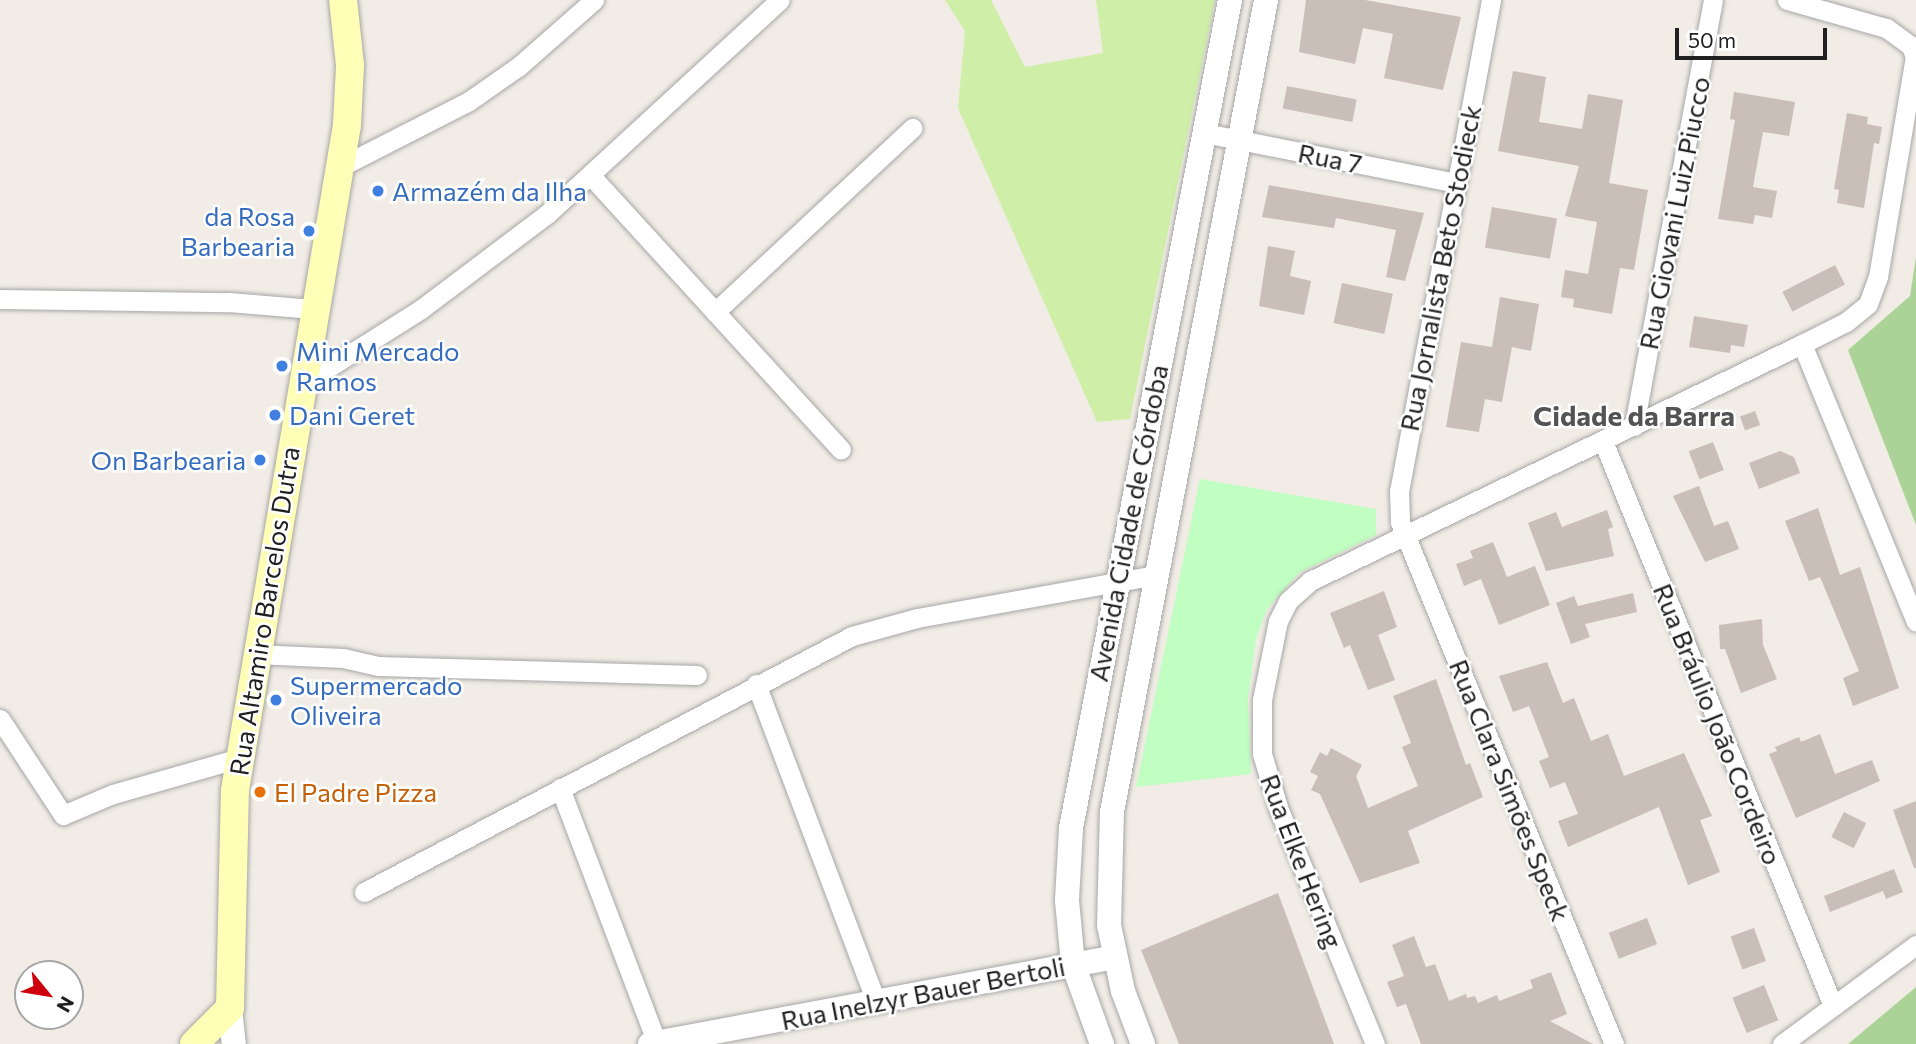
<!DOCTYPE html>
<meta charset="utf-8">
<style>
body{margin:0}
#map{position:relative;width:1916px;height:1044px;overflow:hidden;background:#f1ece5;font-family:Commissioner,sans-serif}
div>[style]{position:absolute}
.grass>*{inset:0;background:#cfefa8}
.forest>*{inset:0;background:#acd397}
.park>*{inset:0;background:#c0fec1}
.building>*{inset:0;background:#c9beb8;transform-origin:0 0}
.roads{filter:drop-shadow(0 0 2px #a7a7a7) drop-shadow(0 0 2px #a7a7a7)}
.minor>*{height:19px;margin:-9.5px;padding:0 9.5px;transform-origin:9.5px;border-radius:9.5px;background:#fff}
.tertiary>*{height:24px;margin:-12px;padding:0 12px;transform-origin:12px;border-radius:12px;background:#fff}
.secondary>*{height:28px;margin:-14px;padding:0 14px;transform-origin:14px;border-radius:14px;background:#fefeb6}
.dots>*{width:19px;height:19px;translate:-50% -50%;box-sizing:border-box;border:4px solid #fff;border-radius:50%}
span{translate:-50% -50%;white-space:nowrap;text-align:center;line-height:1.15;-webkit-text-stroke:5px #fff;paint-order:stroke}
.street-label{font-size:26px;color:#202020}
.shop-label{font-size:26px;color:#366cbe}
.left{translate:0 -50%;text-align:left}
.right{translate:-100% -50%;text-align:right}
.food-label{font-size:26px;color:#c56008}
.neighbourhood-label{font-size:28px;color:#535353;font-weight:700}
.north{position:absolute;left:14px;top:960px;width:70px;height:70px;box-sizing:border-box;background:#fff;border:2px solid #a6a6a6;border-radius:50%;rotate:120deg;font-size:19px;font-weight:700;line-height:28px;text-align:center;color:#202020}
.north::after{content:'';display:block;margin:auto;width:24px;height:32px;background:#cf000d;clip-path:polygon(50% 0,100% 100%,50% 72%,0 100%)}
.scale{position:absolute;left:1675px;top:28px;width:152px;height:32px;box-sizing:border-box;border:4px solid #202020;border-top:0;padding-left:9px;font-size:21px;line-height:24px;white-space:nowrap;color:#202020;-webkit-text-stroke:5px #fff;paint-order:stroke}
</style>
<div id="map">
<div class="grass">
<div style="clip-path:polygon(945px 0,991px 0,1025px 67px,1103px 53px,1096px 0,1215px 0,1130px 419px,1097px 422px,958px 108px,965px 31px)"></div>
</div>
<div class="forest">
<div style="clip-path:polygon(1916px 257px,1916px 525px,1848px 350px,1910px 296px)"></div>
<div style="clip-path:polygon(1916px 987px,1916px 1044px,1848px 1044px)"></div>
</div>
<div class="park">
<div style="clip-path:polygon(1200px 479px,1376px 509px,1376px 535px,1299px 573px,1267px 609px,1256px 639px,1248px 699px,1251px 774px,1136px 787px)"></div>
</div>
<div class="building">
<div style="clip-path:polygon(1306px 0,1365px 0,1461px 17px,1443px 90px,1384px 78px,1393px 34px,1363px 28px,1355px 64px,1299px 52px)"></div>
<div style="clip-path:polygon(1513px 71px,1546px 77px,1539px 122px,1582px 129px,1588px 94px,1623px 100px,1609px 183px,1648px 190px,1634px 270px,1620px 268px,1612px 314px,1573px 307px,1574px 299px,1561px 297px,1565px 270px,1588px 274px,1597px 222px,1565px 216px,1579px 166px,1498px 151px)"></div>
<div style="left:1287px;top:86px;width:71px;height:23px;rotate:11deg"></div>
<div style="clip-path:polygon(1734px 92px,1795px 102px,1789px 136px,1763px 132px,1753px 187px,1777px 191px,1772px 218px,1755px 215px,1753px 224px,1718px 219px,1735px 120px,1730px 119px)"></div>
<div style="clip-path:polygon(1847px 113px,1868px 117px,1867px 124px,1882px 127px,1879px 144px,1874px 143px,1864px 208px,1837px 203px,1839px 190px,1834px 189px)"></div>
<div style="clip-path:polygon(1269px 185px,1424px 213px,1405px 281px,1386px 277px,1396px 230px,1336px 218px,1334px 228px,1262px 217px)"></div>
<div style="left:1492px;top:207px;width:66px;height:41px;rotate:10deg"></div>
<div style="clip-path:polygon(1268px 246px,1295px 251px,1290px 276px,1311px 281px,1304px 315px,1259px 306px)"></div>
<div style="left:1835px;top:265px;width:22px;height:59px;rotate:63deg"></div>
<div style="left:1342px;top:283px;width:52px;height:41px;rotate:12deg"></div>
<div style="clip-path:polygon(1500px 297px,1539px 304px,1531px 351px,1512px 347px,1502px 402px,1485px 399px,1479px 432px,1446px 427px,1461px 342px,1492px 347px)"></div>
<div style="clip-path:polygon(1694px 316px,1748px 325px,1744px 347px,1731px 345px,1730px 353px,1689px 347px)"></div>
<div style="left:1755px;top:411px;width:15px;height:16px;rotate:70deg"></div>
<div style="left:1713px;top:442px;width:30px;height:26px;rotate:69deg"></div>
<div style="clip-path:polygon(1780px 451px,1794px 457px,1800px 473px,1759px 489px,1749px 463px)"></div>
<div style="clip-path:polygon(1699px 486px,1714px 526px,1728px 521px,1739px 549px,1705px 562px,1673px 496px)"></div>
<div style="clip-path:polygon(1818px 508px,1840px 575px,1860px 567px,1899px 688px,1853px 706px,1843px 678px,1859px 671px,1820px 577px,1809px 581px,1785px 521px)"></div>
<div style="clip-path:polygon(1607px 510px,1613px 527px,1608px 529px,1614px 556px,1546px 571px,1528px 523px,1556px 512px,1562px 527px)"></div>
<div style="clip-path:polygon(1493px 542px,1507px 577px,1535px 566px,1550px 605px,1499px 625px,1481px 579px,1464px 586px,1456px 564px,1473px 558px,1470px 551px)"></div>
<div style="clip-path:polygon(1384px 591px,1397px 627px,1378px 635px,1395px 680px,1368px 690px,1350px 645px,1344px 648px,1330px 613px)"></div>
<div style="clip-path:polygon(1633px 593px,1637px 612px,1585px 624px,1590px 637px,1571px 644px,1556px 603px,1574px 596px,1578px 606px)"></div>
<div style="clip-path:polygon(1762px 619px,1763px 645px,1777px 679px,1741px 693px,1725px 649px,1720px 649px,1719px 625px)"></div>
<div style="clip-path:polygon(1547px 662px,1563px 703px,1574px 698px,1591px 741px,1608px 734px,1624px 776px,1684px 753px,1712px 816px,1700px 820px,1720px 872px,1688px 885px,1659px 807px,1568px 847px,1558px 821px,1578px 814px,1565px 782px,1550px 788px,1539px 761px,1549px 757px,1529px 706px,1513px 712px,1499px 676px)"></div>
<div style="clip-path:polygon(1436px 679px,1466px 765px,1470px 763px,1483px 797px,1408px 831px,1420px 863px,1360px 883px,1320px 794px,1311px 790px,1318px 776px,1310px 772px,1320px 752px,1327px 756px,1331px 748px,1362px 765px,1356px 776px,1368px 808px,1418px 786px,1402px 747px,1411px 743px,1393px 696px)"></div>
<div style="clip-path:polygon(1820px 734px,1835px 774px,1872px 760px,1880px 781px,1796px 818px,1769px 754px,1777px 751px,1775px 747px,1799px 737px,1801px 742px)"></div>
<div style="clip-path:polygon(1916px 801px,1916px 868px,1914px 868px,1893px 810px)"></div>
<div style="left:1844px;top:812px;width:25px;height:28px;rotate:27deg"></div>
<div style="clip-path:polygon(1894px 869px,1903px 892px,1886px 899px,1883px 891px,1830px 912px,1824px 896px)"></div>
<div style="clip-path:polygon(1278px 893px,1334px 1044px,1179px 1044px,1141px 950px)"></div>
<div style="left:1647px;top:918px;width:28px;height:41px;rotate:69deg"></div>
<div style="left:1754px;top:928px;width:35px;height:25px;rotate:70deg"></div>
<div style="clip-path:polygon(1414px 936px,1426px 967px,1435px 964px,1449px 1001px,1466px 994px,1467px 998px,1475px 996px,1478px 1003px,1497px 995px,1499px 1001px,1533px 988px,1530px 980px,1551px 972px,1567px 1014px,1550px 1021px,1593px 1044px,1421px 1044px,1406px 1004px,1397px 1007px,1387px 982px,1404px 976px,1392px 945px)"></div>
<div style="left:1764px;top:985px;width:38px;height:34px;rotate:68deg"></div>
</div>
<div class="roads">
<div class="minor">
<div style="left:1491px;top:0;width:500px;rotate:100.6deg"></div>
<div style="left:1399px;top:491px;width:31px;rotate:88deg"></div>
<div style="left:1400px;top:522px;width:564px;rotate:67.71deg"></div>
<div style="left:1204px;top:133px;width:257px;rotate:11.2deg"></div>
<div style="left:340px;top:167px;width:145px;rotate:-27.1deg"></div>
<div style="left:469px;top:101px;width:61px;rotate:-35deg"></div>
<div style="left:519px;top:66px;width:100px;rotate:-41.3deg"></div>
<div style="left:592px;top:177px;width:369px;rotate:47.6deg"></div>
<div style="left:0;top:299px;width:229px;rotate:0.8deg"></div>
<div style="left:229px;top:302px;width:84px;rotate:4.8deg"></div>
<div style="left:715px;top:312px;width:270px;rotate:-43deg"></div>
<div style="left:1802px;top:344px;width:300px;rotate:67.7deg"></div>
<div style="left:301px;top:385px;width:142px;rotate:-32.3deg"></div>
<div style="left:421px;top:309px;width:158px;rotate:-37deg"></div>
<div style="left:547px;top:214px;width:316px;rotate:-42.6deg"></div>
<div style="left:1634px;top:426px;width:433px;rotate:-79.5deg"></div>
<div style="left:1603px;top:441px;width:610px;rotate:67.85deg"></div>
<div style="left:256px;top:654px;width:87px;rotate:2.6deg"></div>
<div style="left:343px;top:658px;width:36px;rotate:13deg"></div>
<div style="left:378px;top:666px;width:319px;rotate:1.6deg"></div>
<div style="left:756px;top:684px;width:340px;rotate:69.3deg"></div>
<div style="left:0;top:719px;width:115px;rotate:56.7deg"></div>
<div style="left:63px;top:815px;width:54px;rotate:-22.8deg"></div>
<div style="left:113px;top:794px;width:131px;rotate:-15.9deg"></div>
<div style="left:560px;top:788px;width:274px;rotate:69.2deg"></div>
<div style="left:364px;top:892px;width:551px;rotate:-27.68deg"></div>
<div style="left:852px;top:636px;width:67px;rotate:-15.5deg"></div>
<div style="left:917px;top:618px;width:242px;rotate:-10.2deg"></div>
<div style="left:1375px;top:1044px;width:256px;rotate:-112.3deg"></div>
<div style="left:1278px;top:807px;width:55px;rotate:-106.8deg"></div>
<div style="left:1262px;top:754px;width:54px;rotate:-90deg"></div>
<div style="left:1262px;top:700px;width:81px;rotate:-78.6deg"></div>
<div style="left:1278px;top:621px;width:22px;rotate:-63deg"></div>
<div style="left:1288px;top:601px;width:30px;rotate:-42deg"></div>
<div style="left:1310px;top:581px;width:546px;rotate:-25.72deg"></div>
<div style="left:1802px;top:344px;width:49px;rotate:-26.6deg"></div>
<div style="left:1846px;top:322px;width:28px;rotate:-39deg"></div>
<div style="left:1868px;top:304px;width:29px;rotate:-70deg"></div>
<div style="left:1878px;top:277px;width:223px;rotate:-80.5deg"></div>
<div style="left:1915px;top:57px;width:12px;rotate:-110deg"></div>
<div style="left:1911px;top:46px;width:31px;rotate:-144deg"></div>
<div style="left:1886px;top:28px;width:103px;rotate:-164.2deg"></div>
<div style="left:1782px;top:1044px;width:167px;rotate:-36.5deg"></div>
</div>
<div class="tertiary">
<div style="left:230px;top:1008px;width:36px;rotate:84deg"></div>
<div style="left:650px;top:1044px;width:472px;rotate:-10.6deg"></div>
<div style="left:1102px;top:1044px;width:85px;rotate:-109.9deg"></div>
<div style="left:1073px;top:964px;width:64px;rotate:-95.4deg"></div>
<div style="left:1067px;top:900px;width:72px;rotate:-86.8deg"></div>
<div style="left:1071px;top:828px;width:843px;rotate:-79.13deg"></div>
<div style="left:1143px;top:1044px;width:57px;rotate:-110.7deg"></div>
<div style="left:1123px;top:991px;width:67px;rotate:-102deg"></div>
<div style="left:1109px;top:925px;width:113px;rotate:-88.5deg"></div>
<div style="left:1112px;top:812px;width:826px;rotate:-79.26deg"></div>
</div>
<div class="secondary">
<div style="left:194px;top:1044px;width:51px;rotate:-45deg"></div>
<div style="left:230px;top:1008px;width:218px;rotate:-88.7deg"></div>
<div style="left:235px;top:790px;width:674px;rotate:-80.44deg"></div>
<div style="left:347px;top:125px;width:60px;rotate:-87.1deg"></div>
<div style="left:350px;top:65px;width:65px;rotate:-96.1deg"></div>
</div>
</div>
<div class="dots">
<div style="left:378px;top:191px;background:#3f7fe0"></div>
<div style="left:309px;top:231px;background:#3f7fe0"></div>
<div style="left:282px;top:366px;background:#3f7fe0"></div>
<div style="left:275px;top:415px;background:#3f7fe0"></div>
<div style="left:260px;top:460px;background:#3f7fe0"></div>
<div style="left:276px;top:700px;background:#3f7fe0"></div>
<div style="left:260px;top:792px;background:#e8710a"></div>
</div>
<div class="street-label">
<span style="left:1330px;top:158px;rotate:11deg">Rua 7</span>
<span style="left:1674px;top:213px;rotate:-79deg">Rua Giovani Luiz Piucco</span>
<span style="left:1440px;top:268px;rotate:-79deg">Rua Jornalista Beto Stodieck</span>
<span style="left:1128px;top:523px;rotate:-79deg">Avenida Cidade de Córdoba</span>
<span style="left:264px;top:611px;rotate:-81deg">Rua Altamiro Barcelos Dutra</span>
<span style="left:1718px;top:724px;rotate:68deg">Rua Bráulio João Cordeiro</span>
<span style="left:1510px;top:790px;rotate:68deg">Rua Clara Simões Speck</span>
<span style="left:1302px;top:861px;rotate:69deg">Rua Elke Hering</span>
<span style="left:923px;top:993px;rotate:-11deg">Rua Inelzyr Bauer Bertoli</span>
</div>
<div class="shop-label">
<span class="left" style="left:392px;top:191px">Armazém da Ilha</span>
<span class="right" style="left:295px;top:231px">da Rosa<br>Barbearia</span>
<span class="left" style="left:296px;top:366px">Mini Mercado<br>Ramos</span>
<span class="left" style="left:289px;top:415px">Dani Geret</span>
<span class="right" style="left:246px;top:460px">On Barbearia</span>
<span class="left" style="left:290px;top:700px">Supermercado<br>Oliveira</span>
</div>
<div class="food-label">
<span class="left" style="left:274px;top:792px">El Padre Pizza</span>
</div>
<div class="neighbourhood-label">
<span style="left:1634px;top:415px">Cidade da Barra</span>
</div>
<div class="north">N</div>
<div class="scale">50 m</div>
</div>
